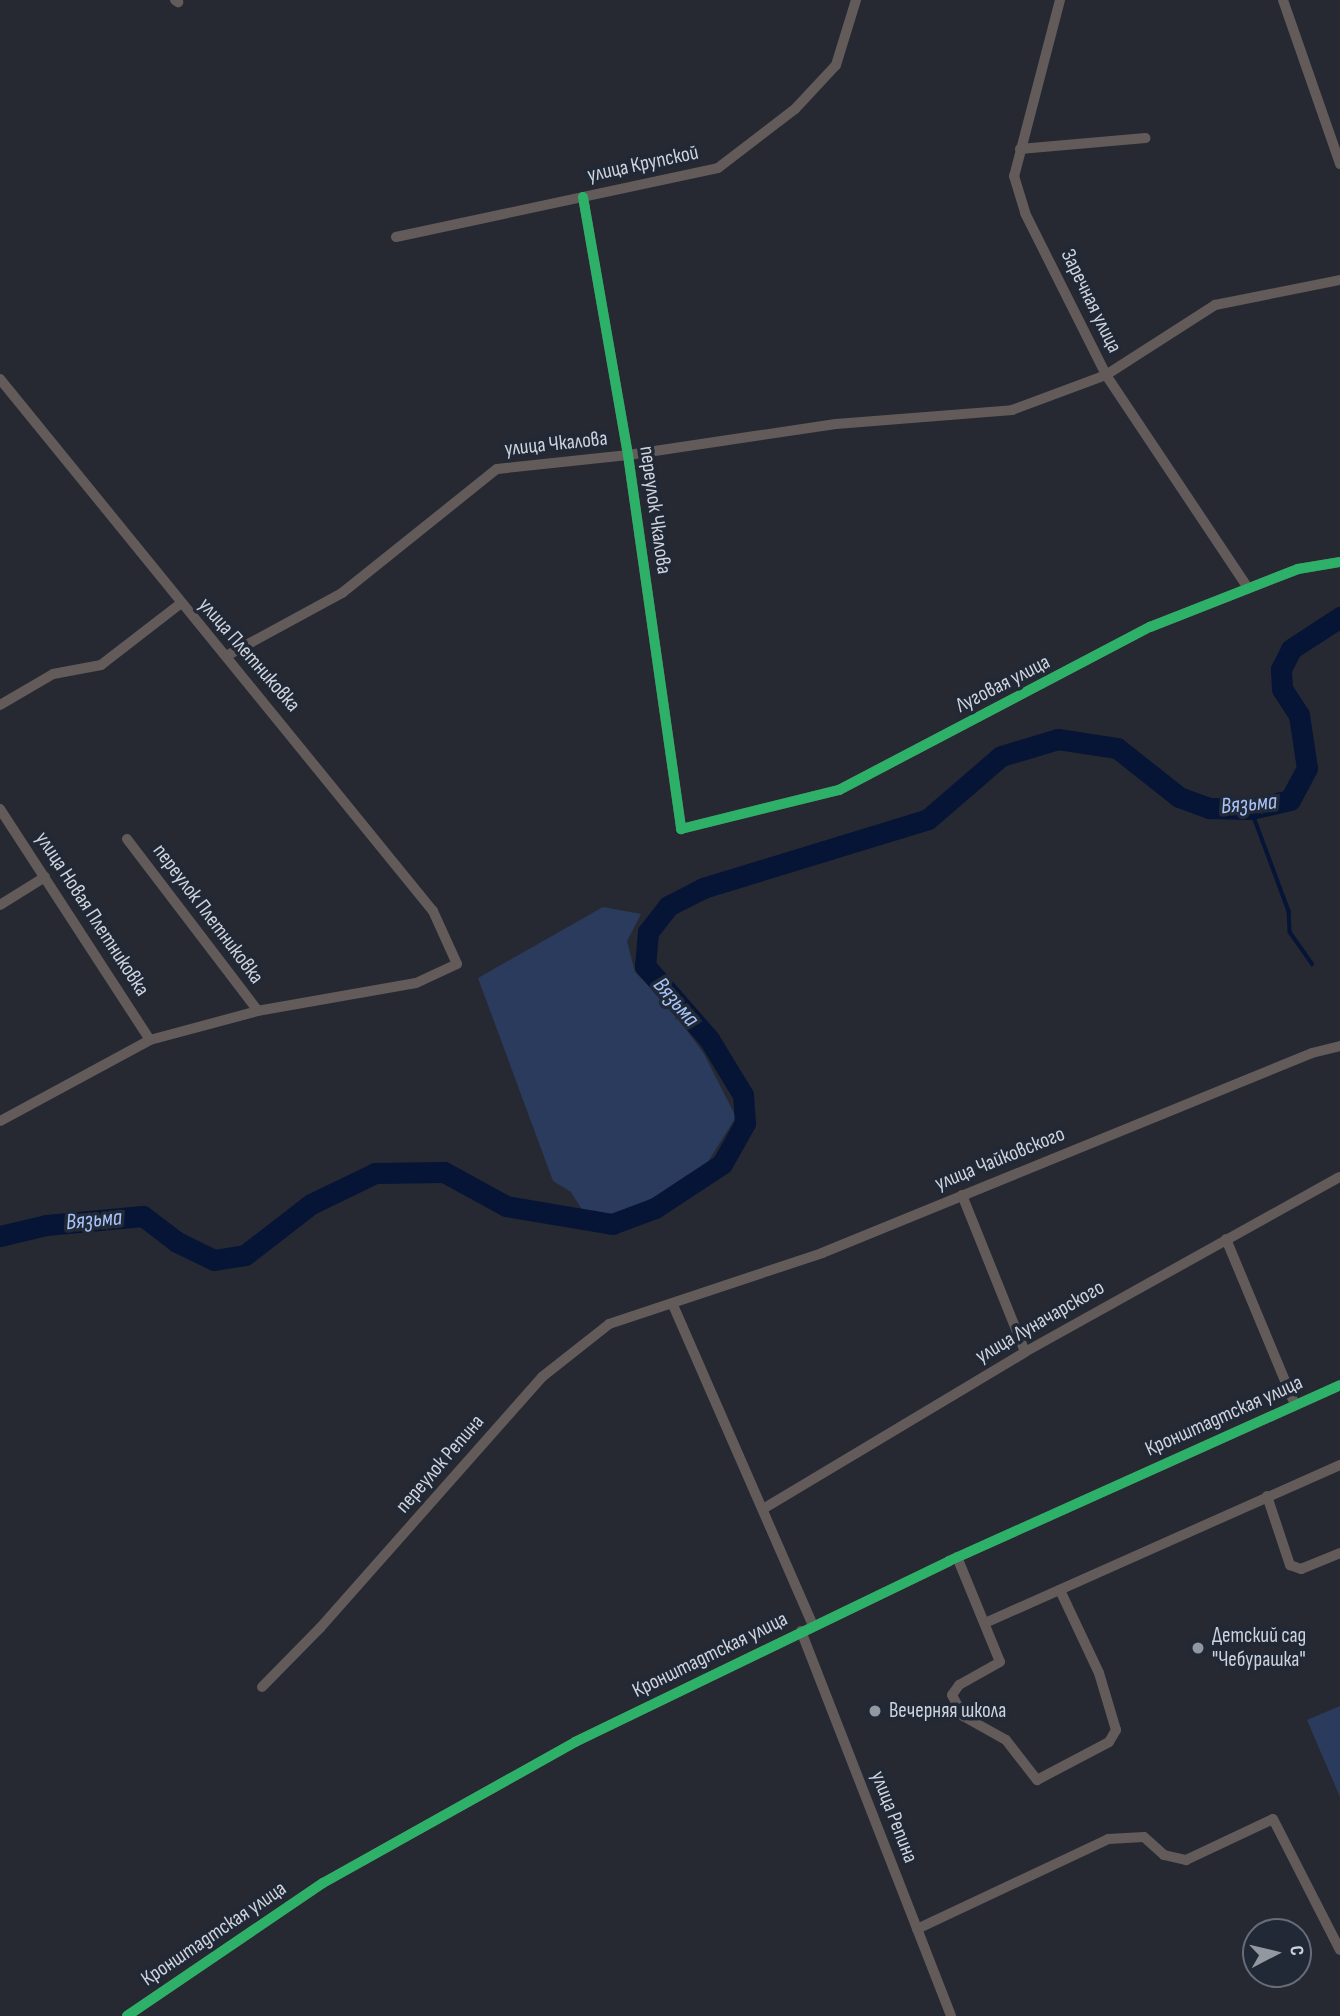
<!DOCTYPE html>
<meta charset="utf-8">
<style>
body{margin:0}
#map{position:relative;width:1340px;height:2016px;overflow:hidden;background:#262931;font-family:"Sofia Sans Condensed",sans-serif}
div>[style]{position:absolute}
.green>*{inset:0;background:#2a3b5e}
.stream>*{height:3.5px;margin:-1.75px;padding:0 1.75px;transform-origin:1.75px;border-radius:1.75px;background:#061436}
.river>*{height:21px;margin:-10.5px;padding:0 10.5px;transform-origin:10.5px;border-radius:10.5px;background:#061436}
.minor>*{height:10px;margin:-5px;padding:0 5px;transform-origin:5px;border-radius:5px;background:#625b5a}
.cycleway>*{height:10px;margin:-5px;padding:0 5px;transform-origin:5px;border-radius:5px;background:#2db169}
.dots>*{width:19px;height:19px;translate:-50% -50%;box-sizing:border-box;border:4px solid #212836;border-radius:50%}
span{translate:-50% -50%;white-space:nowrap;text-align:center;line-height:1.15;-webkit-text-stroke:7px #212836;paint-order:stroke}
.street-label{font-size:21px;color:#ced3dc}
.poi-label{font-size:21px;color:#ced3dc}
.left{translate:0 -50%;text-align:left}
.water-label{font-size:23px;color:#a7c4fa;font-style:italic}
.north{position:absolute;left:1242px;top:1918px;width:70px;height:70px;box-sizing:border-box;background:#212836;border:2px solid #666c78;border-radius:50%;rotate:83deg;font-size:19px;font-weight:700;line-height:28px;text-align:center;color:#ced3dc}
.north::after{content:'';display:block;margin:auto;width:24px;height:32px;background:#9398a0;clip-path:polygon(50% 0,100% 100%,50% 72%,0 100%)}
</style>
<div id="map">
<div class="green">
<div style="clip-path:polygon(603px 907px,641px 914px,627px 941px,635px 972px,672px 1010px,704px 1054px,736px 1117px,704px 1168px,680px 1187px,635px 1209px,604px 1217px,584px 1213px,571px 1192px,553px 1181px,478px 978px)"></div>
<div style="clip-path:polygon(1340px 1706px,1340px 1797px,1307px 1720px)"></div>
</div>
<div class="stream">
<div style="left:1251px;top:809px;width:109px;rotate:69.6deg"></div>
<div style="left:1289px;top:911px;width:21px;rotate:87deg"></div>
<div style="left:1290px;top:932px;width:39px;rotate:55deg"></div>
</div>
<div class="river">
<div style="left:0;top:1236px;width:47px;rotate:-13.4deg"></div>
<div style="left:46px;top:1225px;width:97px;rotate:-5.3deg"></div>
<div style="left:143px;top:1216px;width:43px;rotate:37.4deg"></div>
<div style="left:177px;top:1242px;width:41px;rotate:25.9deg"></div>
<div style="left:214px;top:1260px;width:31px;rotate:-9deg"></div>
<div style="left:245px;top:1255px;width:83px;rotate:-37.7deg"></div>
<div style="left:311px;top:1204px;width:71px;rotate:-25.8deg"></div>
<div style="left:375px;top:1173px;width:69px;rotate:-0.8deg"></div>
<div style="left:444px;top:1172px;width:71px;rotate:28.7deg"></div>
<div style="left:506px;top:1206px;width:108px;rotate:9.6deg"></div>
<div style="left:612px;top:1224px;width:46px;rotate:-20.4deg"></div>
<div style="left:655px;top:1208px;width:80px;rotate:-33.3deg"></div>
<div style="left:722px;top:1164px;width:47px;rotate:-60.7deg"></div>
<div style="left:745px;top:1123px;width:28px;rotate:-94deg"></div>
<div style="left:743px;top:1095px;width:66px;rotate:-121.3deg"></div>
<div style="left:709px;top:1039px;width:97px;rotate:-131.2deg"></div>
<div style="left:645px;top:966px;width:34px;rotate:-85deg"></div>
<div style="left:648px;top:932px;width:33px;rotate:-52deg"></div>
<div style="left:668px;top:906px;width:39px;rotate:-27deg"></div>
<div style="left:703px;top:888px;width:235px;rotate:-17deg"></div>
<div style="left:928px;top:819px;width:96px;rotate:-40.8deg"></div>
<div style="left:1001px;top:756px;width:59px;rotate:-16.6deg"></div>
<div style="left:1058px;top:739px;width:60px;rotate:8.7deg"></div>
<div style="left:1117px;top:748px;width:79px;rotate:38.3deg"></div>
<div style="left:1179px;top:797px;width:33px;rotate:20deg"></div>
<div style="left:1210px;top:808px;width:41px;rotate:1.4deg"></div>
<div style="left:1251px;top:809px;width:40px;rotate:-13deg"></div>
<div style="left:1290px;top:800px;width:36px;rotate:-62deg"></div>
<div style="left:1307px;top:768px;width:54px;rotate:-98.6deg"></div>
<div style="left:1299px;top:715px;width:31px;rotate:-123deg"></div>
<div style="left:1282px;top:689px;width:20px;rotate:-93deg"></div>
<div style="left:1281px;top:669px;width:22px;rotate:-63deg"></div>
<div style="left:1291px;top:649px;width:59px;rotate:-33.1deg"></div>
</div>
<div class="minor">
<div style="left:175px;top:0;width:4px;rotate:34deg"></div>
<div style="left:1060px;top:0;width:182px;rotate:104.6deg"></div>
<div style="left:1014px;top:176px;width:39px;rotate:73deg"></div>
<div style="left:1025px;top:213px;width:181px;rotate:63.4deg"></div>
<div style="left:1106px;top:375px;width:256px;rotate:56.3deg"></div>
<div style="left:1283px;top:0;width:174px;rotate:70.8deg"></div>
<div style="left:1020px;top:149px;width:126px;rotate:-5deg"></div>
<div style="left:583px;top:197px;width:262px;rotate:80.1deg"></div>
<div style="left:628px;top:455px;width:378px;rotate:81.9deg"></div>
<div style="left:681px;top:829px;width:163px;rotate:-13.9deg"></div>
<div style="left:839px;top:790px;width:351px;rotate:-27.7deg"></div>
<div style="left:1150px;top:627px;width:159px;rotate:-21.4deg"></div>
<div style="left:1298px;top:569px;width:43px;rotate:-9.5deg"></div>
<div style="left:396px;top:237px;width:329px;rotate:-12.1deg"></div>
<div style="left:718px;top:168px;width:97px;rotate:-37.5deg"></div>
<div style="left:795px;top:109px;width:60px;rotate:-47deg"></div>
<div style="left:836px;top:65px;width:68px;rotate:-72.9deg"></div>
<div style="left:0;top:379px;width:686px;rotate:50.86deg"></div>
<div style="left:433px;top:911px;width:58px;rotate:65.6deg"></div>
<div style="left:457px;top:964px;width:45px;rotate:155.1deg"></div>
<div style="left:416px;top:983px;width:160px;rotate:170deg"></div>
<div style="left:258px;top:1011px;width:112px;rotate:165deg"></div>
<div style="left:150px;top:1040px;width:170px;rotate:151.6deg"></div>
<div style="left:228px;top:655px;width:130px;rotate:-28.5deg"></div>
<div style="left:342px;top:593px;width:198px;rotate:-38.7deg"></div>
<div style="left:497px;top:469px;width:132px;rotate:-6.1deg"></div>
<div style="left:628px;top:455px;width:210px;rotate:-8.5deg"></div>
<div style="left:836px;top:424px;width:177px;rotate:-4.5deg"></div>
<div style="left:1012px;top:410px;width:100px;rotate:-20.4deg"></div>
<div style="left:1106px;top:375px;width:130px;rotate:-32.7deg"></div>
<div style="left:1215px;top:305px;width:127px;rotate:-11.3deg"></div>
<div style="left:0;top:705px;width:61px;rotate:-30.3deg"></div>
<div style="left:53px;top:674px;width:49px;rotate:-10.6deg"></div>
<div style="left:101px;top:665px;width:100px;rotate:-37.7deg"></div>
<div style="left:0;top:809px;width:275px;rotate:57deg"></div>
<div style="left:127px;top:839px;width:216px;rotate:52.7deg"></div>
<div style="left:0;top:905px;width:53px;rotate:-31.9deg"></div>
<div style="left:962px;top:1195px;width:169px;rotate:68.1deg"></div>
<div style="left:1226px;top:1239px;width:180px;rotate:67.4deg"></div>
<div style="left:673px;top:1305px;width:350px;rotate:66.4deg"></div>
<div style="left:1267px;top:1496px;width:73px;rotate:71.6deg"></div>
<div style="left:1290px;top:1565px;width:12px;rotate:20deg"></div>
<div style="left:1301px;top:1569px;width:42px;rotate:-22.3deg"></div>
<div style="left:763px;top:1509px;width:305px;rotate:-30.9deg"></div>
<div style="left:1025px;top:1352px;width:360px;rotate:-29.1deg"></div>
<div style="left:957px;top:1557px;width:113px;rotate:67.7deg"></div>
<div style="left:1000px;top:1662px;width:47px;rotate:150.7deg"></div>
<div style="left:959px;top:1685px;width:12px;rotate:125deg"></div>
<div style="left:952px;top:1695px;width:24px;rotate:62deg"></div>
<div style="left:963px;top:1716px;width:49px;rotate:29.2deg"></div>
<div style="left:1006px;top:1740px;width:51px;rotate:52.2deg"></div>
<div style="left:1037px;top:1780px;width:81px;rotate:-27.8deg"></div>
<div style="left:1109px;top:1742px;width:14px;rotate:-60deg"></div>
<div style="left:1116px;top:1730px;width:59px;rotate:-106.6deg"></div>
<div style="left:1099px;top:1673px;width:92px;rotate:-115.2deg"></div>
<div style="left:985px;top:1623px;width:389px;rotate:-24deg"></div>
<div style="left:801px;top:1631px;width:413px;rotate:68.7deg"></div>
<div style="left:262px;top:1687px;width:83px;rotate:-45.5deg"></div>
<div style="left:320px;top:1628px;width:335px;rotate:-48.5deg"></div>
<div style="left:542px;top:1377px;width:85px;rotate:-38.3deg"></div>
<div style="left:609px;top:1324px;width:225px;rotate:-18.4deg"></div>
<div style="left:822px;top:1253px;width:529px;rotate:-22.2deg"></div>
<div style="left:1312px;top:1053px;width:29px;rotate:-14deg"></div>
<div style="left:917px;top:1929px;width:211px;rotate:-25.2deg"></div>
<div style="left:1108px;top:1839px;width:36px;rotate:-3deg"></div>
<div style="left:1144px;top:1837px;width:27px;rotate:42deg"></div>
<div style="left:1164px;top:1855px;width:23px;rotate:13deg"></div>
<div style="left:1186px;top:1860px;width:96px;rotate:-25.2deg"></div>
<div style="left:1273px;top:1819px;width:147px;rotate:62.9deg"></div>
<div style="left:127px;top:2016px;width:237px;rotate:-34.2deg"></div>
<div style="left:323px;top:1883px;width:289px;rotate:-29.2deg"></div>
<div style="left:575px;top:1742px;width:415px;rotate:-25.8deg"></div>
<div style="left:949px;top:1561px;width:429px;rotate:-24.2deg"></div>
</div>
<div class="cycleway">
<div style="left:583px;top:197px;width:262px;rotate:80.1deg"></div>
<div style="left:628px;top:455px;width:378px;rotate:81.9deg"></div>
<div style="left:681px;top:829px;width:163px;rotate:-13.9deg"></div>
<div style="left:839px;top:790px;width:351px;rotate:-27.7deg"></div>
<div style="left:1150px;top:627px;width:159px;rotate:-21.4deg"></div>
<div style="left:1298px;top:569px;width:43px;rotate:-9.5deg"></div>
<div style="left:127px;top:2016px;width:237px;rotate:-34.2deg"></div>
<div style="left:323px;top:1883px;width:289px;rotate:-29.2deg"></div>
<div style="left:575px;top:1742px;width:415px;rotate:-25.8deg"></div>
<div style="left:949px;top:1561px;width:429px;rotate:-24.2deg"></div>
</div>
<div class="dots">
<div style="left:1198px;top:1648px;background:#9398a0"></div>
<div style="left:875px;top:1711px;background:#9398a0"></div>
</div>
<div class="street-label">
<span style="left:643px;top:164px;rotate:-12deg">улица Крупской</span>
<span style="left:1091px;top:301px;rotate:64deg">Заречная улица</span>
<span style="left:556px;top:444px;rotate:-6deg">улица Чкалова</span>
<span style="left:655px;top:510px;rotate:82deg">переулок Чкалова</span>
<span style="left:249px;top:655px;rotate:49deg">улица Плетниковка</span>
<span style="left:1003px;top:684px;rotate:-27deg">Луговая улица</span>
<span style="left:92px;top:914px;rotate:57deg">улица Новая Плетниковка</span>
<span style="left:208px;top:914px;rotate:53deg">переулок Плетниковка</span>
<span style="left:1000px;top:1159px;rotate:-22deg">улица Чайковского</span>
<span style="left:1040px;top:1322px;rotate:-30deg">улица Луначарского</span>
<span style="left:1224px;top:1416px;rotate:-24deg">Кронштадтская улица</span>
<span style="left:440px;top:1464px;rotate:-49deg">переулок Репина</span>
<span style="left:710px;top:1655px;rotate:-26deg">Кронштадтская улица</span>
<span style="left:894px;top:1817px;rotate:69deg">улица Репина</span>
<span style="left:214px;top:1934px;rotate:-34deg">Кронштадтская улица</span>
</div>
<div class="poi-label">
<span class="left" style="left:1212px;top:1648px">Детский сад<br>"Чебурашка"</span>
<span class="left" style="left:889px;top:1711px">Вечерняя школа</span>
</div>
<div class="water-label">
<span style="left:1249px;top:804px;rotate:-5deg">Вязьма</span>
<span style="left:676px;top:1002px;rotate:49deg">Вязьма</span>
<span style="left:94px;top:1220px;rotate:-5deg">Вязьма</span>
</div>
<div class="north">С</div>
</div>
